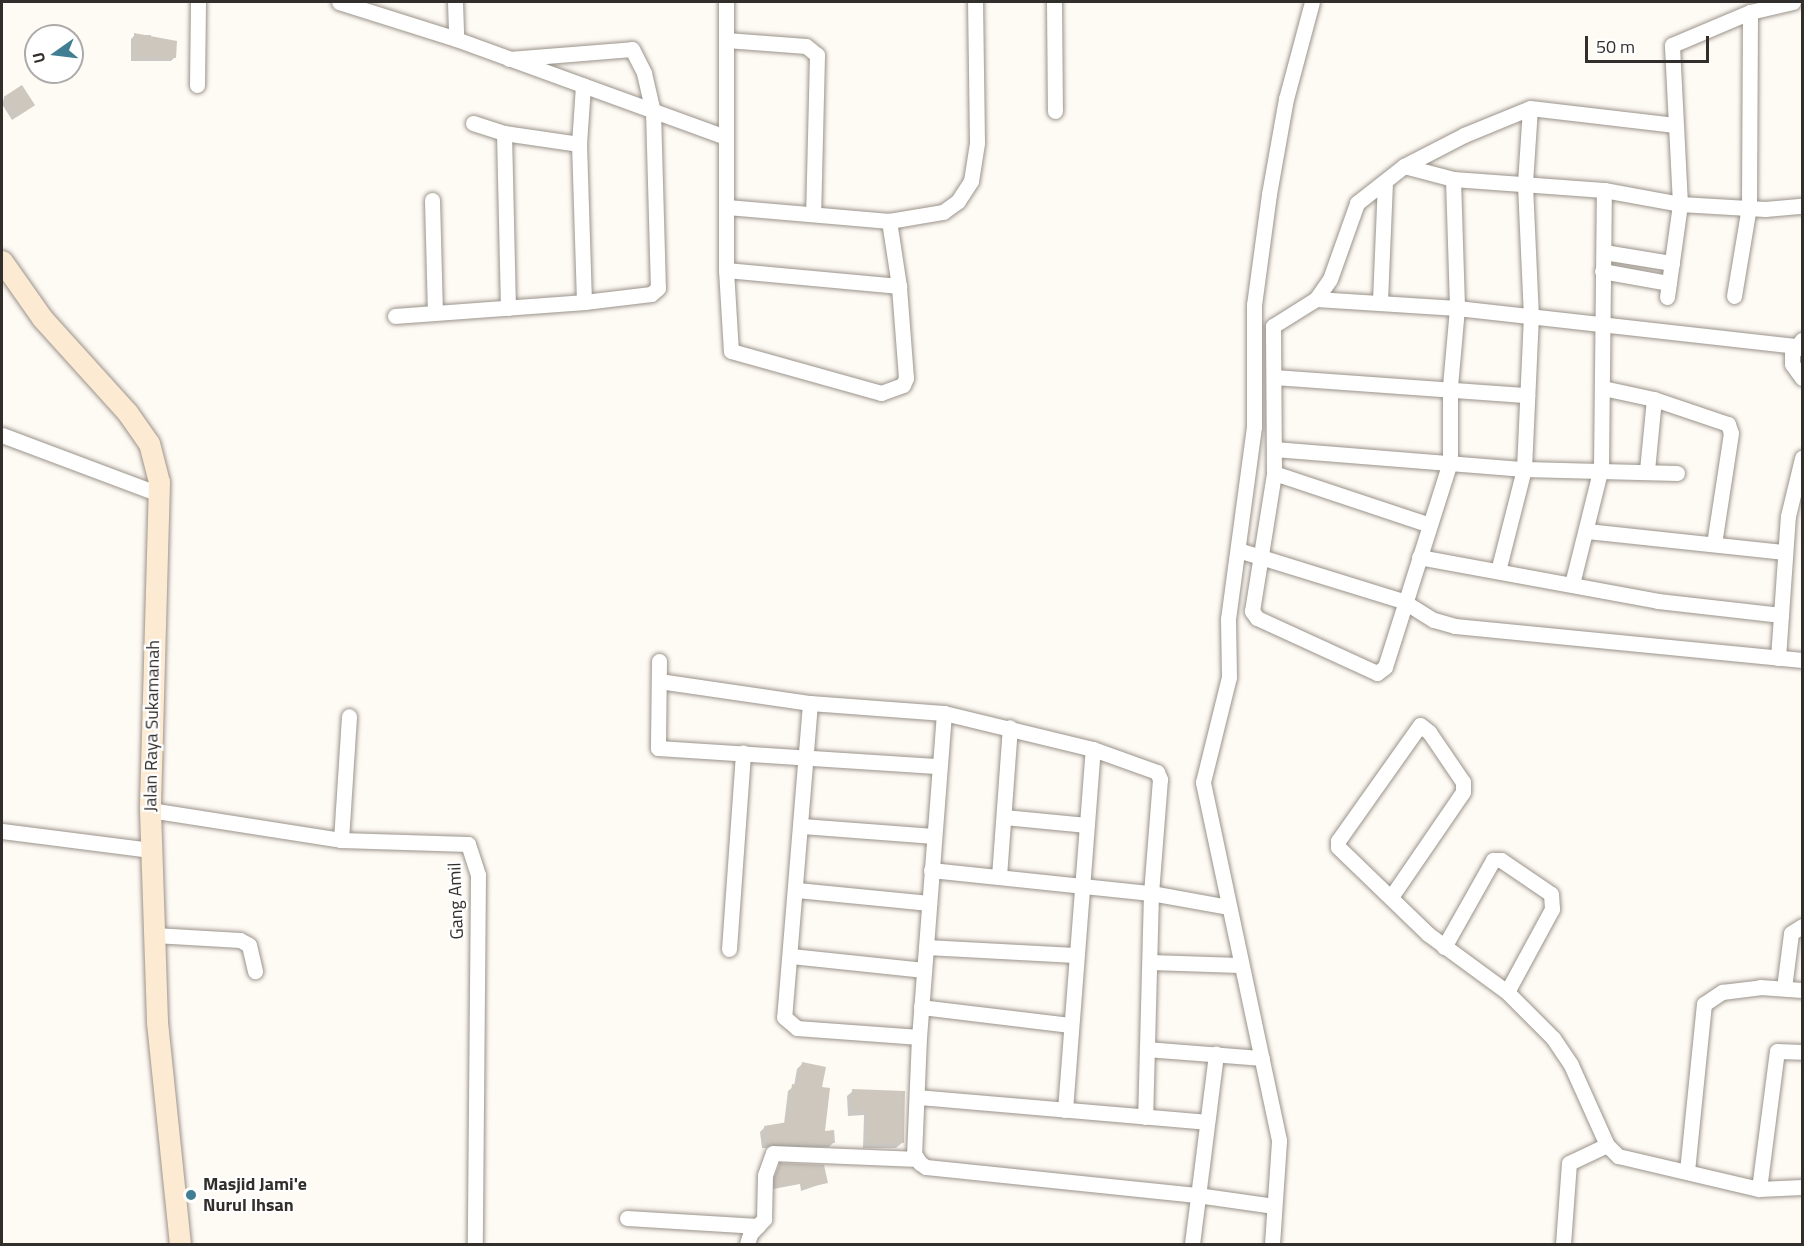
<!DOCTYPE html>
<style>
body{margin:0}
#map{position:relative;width:1804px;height:1246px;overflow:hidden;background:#fefaf4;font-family:"Titillium Web",sans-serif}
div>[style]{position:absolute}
.shadow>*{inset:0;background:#0003}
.building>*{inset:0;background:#cec7be;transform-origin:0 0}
.roads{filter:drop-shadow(0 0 2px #9a938a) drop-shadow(0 0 2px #9a938a)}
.street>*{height:15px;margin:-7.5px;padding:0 7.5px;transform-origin:7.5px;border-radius:7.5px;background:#fff}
.secondary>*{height:21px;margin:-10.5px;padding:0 10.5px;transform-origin:10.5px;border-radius:10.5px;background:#fcead2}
.dots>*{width:16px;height:16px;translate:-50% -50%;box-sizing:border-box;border:3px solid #fff;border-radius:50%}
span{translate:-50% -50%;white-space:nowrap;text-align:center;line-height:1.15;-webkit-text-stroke:4.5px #fff;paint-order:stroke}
.street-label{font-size:18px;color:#312e2b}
.poi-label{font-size:18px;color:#312e2b;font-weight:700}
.left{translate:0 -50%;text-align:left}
.frame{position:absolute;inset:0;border:3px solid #312e2b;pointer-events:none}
.north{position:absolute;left:24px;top:24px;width:60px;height:60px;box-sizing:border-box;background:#fff;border:2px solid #adabaa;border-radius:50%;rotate:256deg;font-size:16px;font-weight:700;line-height:24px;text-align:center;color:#312e2b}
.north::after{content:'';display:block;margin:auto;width:21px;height:27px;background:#407e93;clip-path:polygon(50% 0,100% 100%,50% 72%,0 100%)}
.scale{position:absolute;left:1585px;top:36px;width:124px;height:27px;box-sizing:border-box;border:3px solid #312e2b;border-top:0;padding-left:8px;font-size:18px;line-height:21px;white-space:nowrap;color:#312e2b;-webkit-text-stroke:4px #fff;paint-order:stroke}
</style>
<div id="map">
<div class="shadow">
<div style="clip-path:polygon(135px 35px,151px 35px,150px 41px,175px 57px,171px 61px,131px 61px,131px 39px)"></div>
<div style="clip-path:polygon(4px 98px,30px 108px,12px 120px,2px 104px)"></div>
<div style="clip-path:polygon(802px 1064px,823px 1133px,834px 1142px,829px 1147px,762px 1148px,760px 1132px,765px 1127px,784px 1124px,788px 1091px,794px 1086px,797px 1069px)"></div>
<div style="clip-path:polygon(853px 1091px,902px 1143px,896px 1148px,863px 1148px,864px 1115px,848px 1116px,847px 1096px)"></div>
<div style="clip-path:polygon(780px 1165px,827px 1182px,801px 1191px,800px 1184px,773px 1189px,772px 1181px)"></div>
</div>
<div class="building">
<div style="clip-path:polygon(134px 33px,177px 41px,176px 58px,134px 57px)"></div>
<div style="left:22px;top:85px;width:24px;height:22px;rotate:57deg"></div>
<div style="clip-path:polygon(802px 1062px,826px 1067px,822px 1087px,830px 1088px,825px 1131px,834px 1130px,835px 1143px,767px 1144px,764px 1126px,788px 1122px,792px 1084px,798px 1085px)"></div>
<div style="clip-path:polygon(852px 1089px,905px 1091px,904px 1143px,868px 1143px,869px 1110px,853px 1111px)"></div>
<div style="clip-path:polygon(780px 1163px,824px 1165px,828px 1183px,805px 1188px,804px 1181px,777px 1186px,775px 1176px)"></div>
</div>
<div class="roads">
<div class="street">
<div style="left:339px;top:2px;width:123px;rotate:17.5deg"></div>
<div style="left:456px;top:39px;width:286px;rotate:20deg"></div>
<div style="left:455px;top:2px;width:37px;rotate:88deg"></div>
<div style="left:726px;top:2px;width:268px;rotate:90deg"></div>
<div style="left:726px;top:270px;width:81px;rotate:86.5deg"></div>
<div style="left:731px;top:351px;width:156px;rotate:15.6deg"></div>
<div style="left:881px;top:393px;width:23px;rotate:-20deg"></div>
<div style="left:903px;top:385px;width:8px;rotate:-67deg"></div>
<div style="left:906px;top:378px;width:92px;rotate:-94.4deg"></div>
<div style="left:899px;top:286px;width:66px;rotate:-98.7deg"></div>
<div style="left:1054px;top:2px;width:109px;rotate:89.5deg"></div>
<div style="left:726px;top:40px;width:80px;rotate:4.3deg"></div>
<div style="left:806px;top:46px;width:14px;rotate:39deg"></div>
<div style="left:817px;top:55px;width:159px;rotate:91.4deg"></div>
<div style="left:509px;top:59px;width:123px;rotate:-4.6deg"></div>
<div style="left:632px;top:49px;width:27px;rotate:63deg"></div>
<div style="left:644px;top:73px;width:39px;rotate:77deg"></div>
<div style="left:653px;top:111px;width:177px;rotate:88.4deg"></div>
<div style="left:658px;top:288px;width:9px;rotate:139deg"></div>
<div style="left:651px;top:294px;width:67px;rotate:173.2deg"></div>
<div style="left:197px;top:85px;width:83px;rotate:-89.3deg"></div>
<div style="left:473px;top:123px;width:33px;rotate:18deg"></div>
<div style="left:504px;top:133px;width:76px;rotate:8.3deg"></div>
<div style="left:504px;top:133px;width:175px;rotate:88.7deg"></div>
<div style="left:1404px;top:166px;width:51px;rotate:14.9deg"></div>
<div style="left:1453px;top:179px;width:151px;rotate:4.2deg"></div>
<div style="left:1604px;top:190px;width:77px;rotate:10.4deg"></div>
<div style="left:1680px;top:204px;width:85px;rotate:3.4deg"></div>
<div style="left:1765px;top:209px;width:37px;rotate:-5deg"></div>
<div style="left:1453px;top:179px;width:129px;rotate:88.2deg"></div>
<div style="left:1457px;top:308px;width:79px;rotate:95.1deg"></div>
<div style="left:1450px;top:387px;width:75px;rotate:90deg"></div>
<div style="left:1450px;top:462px;width:215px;rotate:107.6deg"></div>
<div style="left:1385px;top:667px;width:10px;rotate:143deg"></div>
<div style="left:1377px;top:673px;width:132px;rotate:-155.4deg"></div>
<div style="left:1257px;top:618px;width:9px;rotate:-126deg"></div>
<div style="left:1252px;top:611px;width:140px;rotate:-80.9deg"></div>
<div style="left:1274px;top:473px;width:147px;rotate:-90.4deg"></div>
<div style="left:1273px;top:326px;width:51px;rotate:-32.1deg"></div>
<div style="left:1316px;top:299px;width:24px;rotate:-55deg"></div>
<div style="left:1330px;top:279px;width:81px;rotate:-70.4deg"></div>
<div style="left:1357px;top:203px;width:60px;rotate:-38.2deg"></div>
<div style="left:1404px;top:166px;width:68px;rotate:-27.3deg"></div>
<div style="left:1464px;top:135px;width:71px;rotate:-22.2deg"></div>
<div style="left:1530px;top:108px;width:146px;rotate:6.7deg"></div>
<div style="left:432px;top:200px;width:113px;rotate:88.5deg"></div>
<div style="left:727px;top:207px;width:163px;rotate:4.9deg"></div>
<div style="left:889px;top:221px;width:55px;rotate:-9.5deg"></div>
<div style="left:943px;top:212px;width:19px;rotate:-36deg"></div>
<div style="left:958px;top:201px;width:24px;rotate:-57deg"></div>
<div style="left:971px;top:181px;width:39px;rotate:-81deg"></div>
<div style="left:977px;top:142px;width:140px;rotate:-90.8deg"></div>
<div style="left:1604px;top:252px;width:69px;rotate:9.2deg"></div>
<div style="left:726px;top:270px;width:174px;rotate:5.3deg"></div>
<div style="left:1602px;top:271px;width:68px;rotate:10.2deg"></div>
<div style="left:1734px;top:296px;width:91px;rotate:-80.5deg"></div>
<div style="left:1749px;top:206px;width:194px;rotate:-89.7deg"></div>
<div style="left:1667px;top:297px;width:94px;rotate:-82deg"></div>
<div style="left:1680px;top:204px;width:159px;rotate:-92.9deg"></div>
<div style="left:1672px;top:45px;width:85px;rotate:-22.9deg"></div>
<div style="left:1750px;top:12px;width:44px;rotate:-13.1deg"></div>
<div style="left:1316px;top:299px;width:141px;rotate:3.7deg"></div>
<div style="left:1457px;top:308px;width:340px;rotate:6.4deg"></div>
<div style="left:1380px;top:301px;width:118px;rotate:-87.6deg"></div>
<div style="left:395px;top:316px;width:190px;rotate:-4.2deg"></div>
<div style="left:584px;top:302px;width:158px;rotate:-91.8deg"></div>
<div style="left:579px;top:144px;width:59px;rotate:-86.1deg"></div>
<div style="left:1802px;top:340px;width:17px;rotate:126deg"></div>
<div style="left:1792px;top:354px;width:10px;rotate:90deg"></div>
<div style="left:1792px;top:364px;width:17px;rotate:54deg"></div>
<div style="left:1274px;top:377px;width:254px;rotate:4.1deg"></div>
<div style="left:1603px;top:388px;width:52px;rotate:12.2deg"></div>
<div style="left:1654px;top:399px;width:78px;rotate:18.7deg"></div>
<div style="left:1728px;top:424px;width:9px;rotate:72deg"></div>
<div style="left:1731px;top:433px;width:112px;rotate:98.7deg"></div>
<div style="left:2px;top:435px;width:168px;rotate:20.6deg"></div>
<div style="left:1274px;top:449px;width:251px;rotate:4.6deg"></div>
<div style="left:1524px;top:469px;width:153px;rotate:1.5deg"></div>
<div style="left:1647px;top:470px;width:71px;rotate:-84.4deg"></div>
<div style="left:1274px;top:473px;width:164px;rotate:18.4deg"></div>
<div style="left:1587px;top:531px;width:199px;rotate:6.1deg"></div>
<div style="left:1238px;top:550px;width:173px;rotate:17.2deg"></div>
<div style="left:1403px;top:601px;width:36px;rotate:32deg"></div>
<div style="left:1434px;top:620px;width:22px;rotate:16deg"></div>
<div style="left:1455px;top:626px;width:349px;rotate:5.6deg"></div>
<div style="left:1419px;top:557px;width:243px;rotate:10.4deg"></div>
<div style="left:1658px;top:601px;width:124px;rotate:6.5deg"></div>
<div style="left:1498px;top:571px;width:105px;rotate:-75.7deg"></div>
<div style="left:1524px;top:469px;width:152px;rotate:-87.4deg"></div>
<div style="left:1531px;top:317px;width:134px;rotate:-92.6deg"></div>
<div style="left:1525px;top:183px;width:75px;rotate:-86.2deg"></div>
<div style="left:1572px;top:584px;width:120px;rotate:-76deg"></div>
<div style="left:1601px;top:468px;width:278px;rotate:-89.4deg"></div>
<div style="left:1778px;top:658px;width:142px;rotate:-86deg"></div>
<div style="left:1788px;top:516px;width:60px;rotate:-76.4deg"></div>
<div style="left:659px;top:661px;width:87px;rotate:90.7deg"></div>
<div style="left:658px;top:748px;width:282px;rotate:3.7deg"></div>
<div style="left:659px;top:681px;width:153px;rotate:8.3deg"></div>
<div style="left:810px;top:703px;width:134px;rotate:4.3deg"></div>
<div style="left:944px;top:713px;width:153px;rotate:13.6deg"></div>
<div style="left:1093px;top:749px;width:68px;rotate:19.8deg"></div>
<div style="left:1157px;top:772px;width:8px;rotate:67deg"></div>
<div style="left:1160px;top:779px;width:114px;rotate:94.5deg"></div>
<div style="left:1151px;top:893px;width:224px;rotate:91.5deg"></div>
<div style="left:810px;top:703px;width:315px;rotate:94.7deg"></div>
<div style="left:784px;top:1017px;width:17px;rotate:40deg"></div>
<div style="left:797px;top:1028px;width:122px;rotate:4.2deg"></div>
<div style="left:944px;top:713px;width:325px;rotate:94.4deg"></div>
<div style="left:919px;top:1037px;width:117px;rotate:92.4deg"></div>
<div style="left:914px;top:1154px;width:11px;rotate:56deg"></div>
<div style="left:920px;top:1163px;width:7px;rotate:34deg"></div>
<div style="left:926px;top:1167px;width:272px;rotate:5.9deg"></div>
<div style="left:1197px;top:1195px;width:78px;rotate:8.1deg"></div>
<div style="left:150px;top:810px;width:193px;rotate:8.9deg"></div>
<div style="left:341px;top:840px;width:127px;rotate:1.8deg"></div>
<div style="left:468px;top:844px;width:33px;rotate:72deg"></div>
<div style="left:478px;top:875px;width:369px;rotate:90.5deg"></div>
<div style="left:1004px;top:817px;width:83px;rotate:5.5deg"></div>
<div style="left:802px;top:826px;width:132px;rotate:4.3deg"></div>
<div style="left:2px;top:831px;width:150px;rotate:7.3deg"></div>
<div style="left:341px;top:840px;width:124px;rotate:-86.3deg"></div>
<div style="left:931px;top:870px;width:221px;rotate:6deg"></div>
<div style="left:1151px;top:893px;width:78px;rotate:10.3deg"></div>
<div style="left:999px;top:876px;width:149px;rotate:-85.8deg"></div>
<div style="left:797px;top:890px;width:133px;rotate:5.6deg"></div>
<div style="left:1391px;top:897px;width:127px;rotate:-55.6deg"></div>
<div style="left:1463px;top:792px;width:10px;rotate:-90deg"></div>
<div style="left:1463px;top:782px;width:60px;rotate:-124.2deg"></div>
<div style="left:1429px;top:732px;width:11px;rotate:-142deg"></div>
<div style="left:1420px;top:725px;width:142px;rotate:125.3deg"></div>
<div style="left:1338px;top:841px;width:6px;rotate:90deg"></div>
<div style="left:1338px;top:847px;width:125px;rotate:44deg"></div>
<div style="left:1428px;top:934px;width:98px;rotate:36.3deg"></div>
<div style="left:1507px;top:992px;width:65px;rotate:45deg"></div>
<div style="left:1553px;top:1038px;width:32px;rotate:56deg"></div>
<div style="left:1571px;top:1065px;width:88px;rotate:65.8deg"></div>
<div style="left:154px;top:935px;width:86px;rotate:3.3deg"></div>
<div style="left:240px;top:940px;width:10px;rotate:29deg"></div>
<div style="left:249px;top:945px;width:27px;rotate:77deg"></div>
<div style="left:926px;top:947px;width:149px;rotate:3.1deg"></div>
<div style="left:1444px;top:947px;width:100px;rotate:-60.6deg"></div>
<div style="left:1493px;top:860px;width:8px"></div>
<div style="left:1501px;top:860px;width:60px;rotate:34.2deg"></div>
<div style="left:1551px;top:894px;width:15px;rotate:86deg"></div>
<div style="left:1552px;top:909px;width:94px;rotate:118.5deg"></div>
<div style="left:729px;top:949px;width:197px;rotate:-85.9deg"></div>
<div style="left:791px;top:956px;width:134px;rotate:6deg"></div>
<div style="left:1150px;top:962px;width:89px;rotate:1.9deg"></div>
<div style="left:1784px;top:988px;width:55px;rotate:-82.7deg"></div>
<div style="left:1791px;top:933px;width:13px;rotate:-32deg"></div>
<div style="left:921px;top:1007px;width:149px;rotate:6.9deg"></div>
<div style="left:1147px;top:1049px;width:115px;rotate:4.5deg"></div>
<div style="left:918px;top:1097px;width:290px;rotate:4.9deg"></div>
<div style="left:1065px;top:1110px;width:362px;rotate:-85.6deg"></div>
<div style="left:1687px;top:1171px;width:168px;rotate:-84.2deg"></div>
<div style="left:1704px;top:1004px;width:22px;rotate:-34deg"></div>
<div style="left:1722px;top:992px;width:38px;rotate:-7deg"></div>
<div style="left:1760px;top:987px;width:42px;rotate:4.1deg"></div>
<div style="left:1759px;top:1189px;width:139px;rotate:-82.6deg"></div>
<div style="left:1777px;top:1051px;width:25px;rotate:2deg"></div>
<div style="left:627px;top:1218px;width:131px;rotate:3.5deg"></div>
<div style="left:747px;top:1244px;width:10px;rotate:-73deg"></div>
<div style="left:750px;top:1234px;width:21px;rotate:-47deg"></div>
<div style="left:764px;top:1219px;width:44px;rotate:-88.7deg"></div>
<div style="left:765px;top:1175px;width:23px;rotate:-70deg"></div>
<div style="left:773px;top:1153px;width:144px;rotate:2.4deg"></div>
<div style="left:1192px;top:1244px;width:192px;rotate:-82.8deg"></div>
<div style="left:1272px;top:1244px;width:104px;rotate:-86.1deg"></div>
<div style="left:1279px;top:1140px;width:366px;rotate:-102deg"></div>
<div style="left:1203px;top:782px;width:108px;rotate:-76.1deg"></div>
<div style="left:1229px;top:677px;width:58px;rotate:-91deg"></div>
<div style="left:1228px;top:619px;width:194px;rotate:-82.3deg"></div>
<div style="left:1254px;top:427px;width:122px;rotate:-90deg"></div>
<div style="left:1254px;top:305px;width:112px;rotate:-82.3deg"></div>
<div style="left:1269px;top:194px;width:97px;rotate:-79.9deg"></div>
<div style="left:1286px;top:99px;width:100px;rotate:-75deg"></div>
<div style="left:1563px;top:1244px;width:81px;rotate:-85.8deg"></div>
<div style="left:1569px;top:1163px;width:42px;rotate:-25.3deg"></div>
<div style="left:1607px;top:1145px;width:16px;rotate:45deg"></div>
<div style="left:1618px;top:1156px;width:145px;rotate:13.2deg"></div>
<div style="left:1759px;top:1189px;width:43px;rotate:-2.7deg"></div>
</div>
<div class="secondary">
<div style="left:2px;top:261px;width:70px;rotate:54.9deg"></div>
<div style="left:42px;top:318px;width:127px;rotate:47.9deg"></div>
<div style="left:127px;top:412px;width:38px;rotate:55deg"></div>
<div style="left:149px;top:443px;width:40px;rotate:75.6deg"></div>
<div style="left:159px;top:482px;width:328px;rotate:91.6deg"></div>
<div style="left:150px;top:810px;width:212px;rotate:88.1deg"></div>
<div style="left:157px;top:1022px;width:223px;rotate:84.1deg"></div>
</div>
</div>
<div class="dots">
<div style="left:191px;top:1195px;background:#407e93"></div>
</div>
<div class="street-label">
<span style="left:152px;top:726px;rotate:-89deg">Jalan Raya Sukamanah</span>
<span style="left:456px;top:901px;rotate:-92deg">Gang Amil</span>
</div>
<div class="poi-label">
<span class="left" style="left:203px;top:1195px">Masjid Jami'e<br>Nurul Ihsan</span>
</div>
<div class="frame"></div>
<div class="north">U</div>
<div class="scale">50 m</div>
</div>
